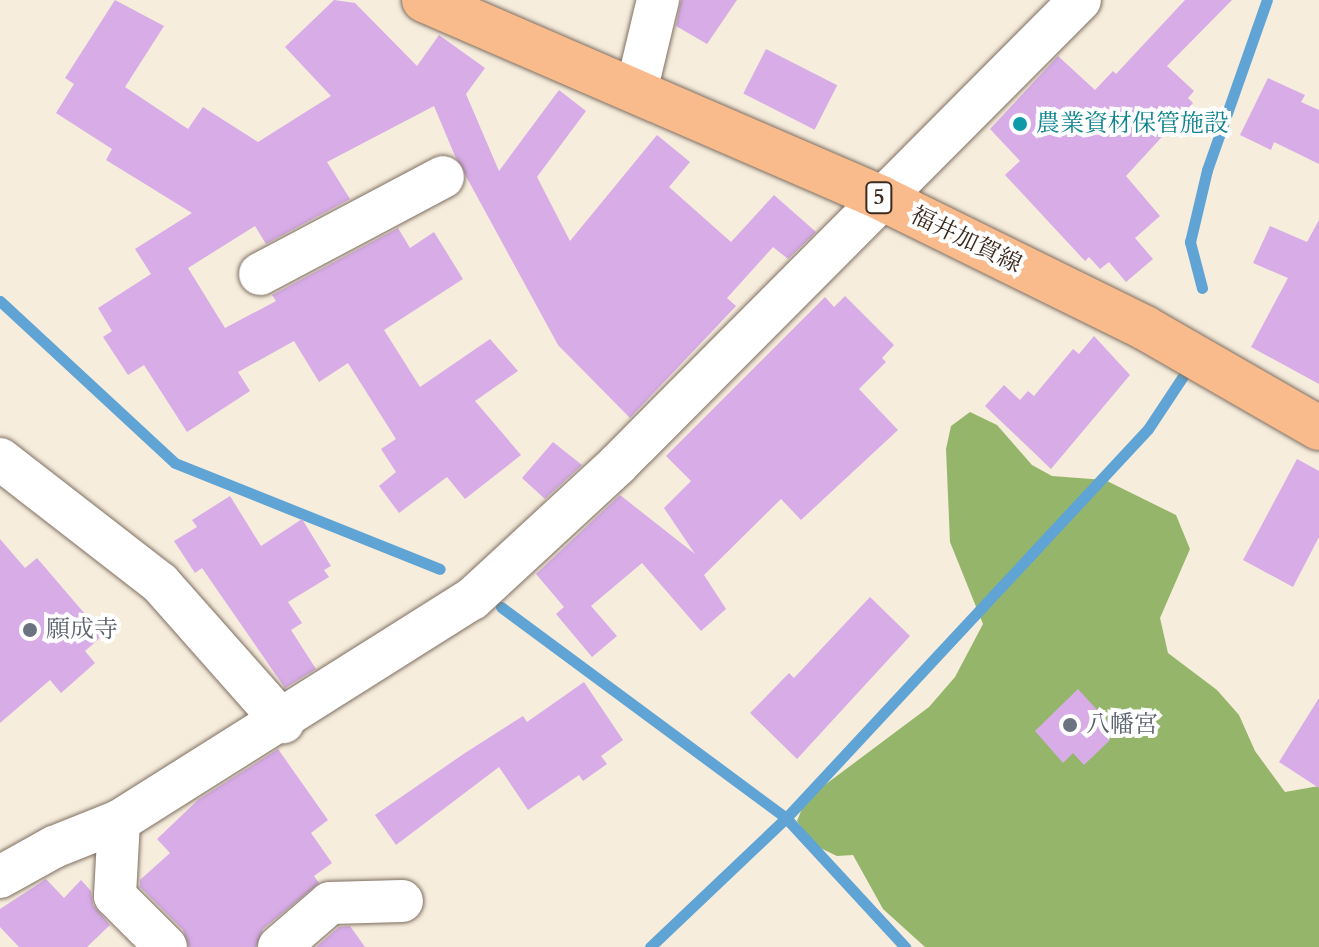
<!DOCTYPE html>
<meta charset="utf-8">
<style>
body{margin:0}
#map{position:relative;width:1319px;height:947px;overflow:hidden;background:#f7eddd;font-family:Cardo,"Noto Serif JP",serif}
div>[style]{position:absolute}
.forest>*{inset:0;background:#95b66a}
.stream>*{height:11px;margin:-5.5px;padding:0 5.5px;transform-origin:5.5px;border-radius:5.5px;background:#5fa4d4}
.building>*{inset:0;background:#d7ace7;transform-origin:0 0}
.roads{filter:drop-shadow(0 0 2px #7d6e61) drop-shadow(0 0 2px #7d6e61)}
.minor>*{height:42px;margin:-21px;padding:0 21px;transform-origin:21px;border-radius:21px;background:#fff}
.major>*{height:44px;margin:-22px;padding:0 22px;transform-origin:22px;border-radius:22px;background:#fabb8c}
.dots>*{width:22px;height:22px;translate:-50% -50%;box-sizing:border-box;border:4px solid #fff;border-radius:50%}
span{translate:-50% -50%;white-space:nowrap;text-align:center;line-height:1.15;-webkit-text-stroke:8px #fff;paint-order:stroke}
.shield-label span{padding:2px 6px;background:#fff;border:2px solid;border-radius:6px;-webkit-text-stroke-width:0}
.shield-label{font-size:22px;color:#3b2a1e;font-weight:700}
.culture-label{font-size:24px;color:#0d838f}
.left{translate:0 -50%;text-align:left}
.street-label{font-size:24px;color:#3b2a1e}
.worship-label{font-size:24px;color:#5b616d}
</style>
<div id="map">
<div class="forest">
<div style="clip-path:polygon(970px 412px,997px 425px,1032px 465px,1052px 476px,1105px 480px,1176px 515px,1190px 549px,1160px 618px,1168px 653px,1217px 690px,1239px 715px,1255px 751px,1285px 792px,1319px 786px,1319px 947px,925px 947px,883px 909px,853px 855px,837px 856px,814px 845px,797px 821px,806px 799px,929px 707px,955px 677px,983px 624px,950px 542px,946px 449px,951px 426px)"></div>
</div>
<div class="stream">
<div style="left:1202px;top:288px;width:48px;rotate:-104.6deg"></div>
<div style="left:1190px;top:242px;width:74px;rotate:-76.7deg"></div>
<div style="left:1207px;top:170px;width:180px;rotate:-70.6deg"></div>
<div style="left:0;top:301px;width:238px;rotate:42.8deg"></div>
<div style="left:175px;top:463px;width:285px;rotate:21.8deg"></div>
<div style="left:501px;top:607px;width:355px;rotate:36.5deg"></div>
<div style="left:786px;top:818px;width:176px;rotate:47.3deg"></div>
<div style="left:650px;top:947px;width:187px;rotate:-43.5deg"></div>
<div style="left:786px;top:818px;width:531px;rotate:-47.06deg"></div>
<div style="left:1148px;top:429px;width:78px;rotate:-56.5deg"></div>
</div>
<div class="building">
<div style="clip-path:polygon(115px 0,164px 26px,125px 87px,188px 129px,203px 107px,258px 142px,331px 96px,285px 47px,334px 0,355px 3px,417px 66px,439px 35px,485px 68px,466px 94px,499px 171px,559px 90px,586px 111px,537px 177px,570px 241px,657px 135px,690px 162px,669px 187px,731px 242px,774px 195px,816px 232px,788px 259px,773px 247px,727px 298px,736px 306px,630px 418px,558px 345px,455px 156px,434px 106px,327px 162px,350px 199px,266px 244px,255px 226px,188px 268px,225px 328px,276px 301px,272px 295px,398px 228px,410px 248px,434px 232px,463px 279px,384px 330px,420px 387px,490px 339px,518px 371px,475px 401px,521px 455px,465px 499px,447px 477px,399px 513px,379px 486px,396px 472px,381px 449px,396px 439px,348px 363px,319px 382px,294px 341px,238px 372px,250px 391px,187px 432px,144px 365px,128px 375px,103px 337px,112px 331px,98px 308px,151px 274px,135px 249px,192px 213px,106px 160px,112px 149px,56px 113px,74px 84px,65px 78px)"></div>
<div style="clip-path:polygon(681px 0,737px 0,707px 44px,676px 26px)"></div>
<div style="clip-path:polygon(1185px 0,1232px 0,1167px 66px,1194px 91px,1188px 98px,1193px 103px,1126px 176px,1160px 216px,1135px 238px,1153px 259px,1126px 282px,1109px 262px,1100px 269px,1089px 257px,1085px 261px,1005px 175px,1020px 161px,990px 129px,1058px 56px,1095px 90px,1113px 71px,1116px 74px)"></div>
<div style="left:766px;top:49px;width:80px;height:50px;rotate:27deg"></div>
<div style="clip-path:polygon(1268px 78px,1305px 95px,1301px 102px,1319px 110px,1319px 164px,1274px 142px,1271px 150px,1240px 135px)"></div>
<div style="clip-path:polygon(1319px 220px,1319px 384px,1251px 347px,1288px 278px,1253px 263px,1270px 226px,1307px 242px)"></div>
<div style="clip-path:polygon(845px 296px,894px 345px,882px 358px,886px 362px,859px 389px,898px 430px,801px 520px,781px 499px,704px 575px,726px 609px,701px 631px,642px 563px,591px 606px,617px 636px,592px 657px,556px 614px,564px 607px,536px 574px,620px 495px,695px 554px,664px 508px,691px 481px,666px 456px,825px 297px,834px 307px)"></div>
<div style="clip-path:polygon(1094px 336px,1130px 375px,1051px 469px,985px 406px,1004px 385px,1020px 400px,1028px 391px,1034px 396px,1073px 349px,1079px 354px)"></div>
<div style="clip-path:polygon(553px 442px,582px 465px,545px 499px,522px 478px)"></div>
<div style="clip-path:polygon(1297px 459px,1319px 471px,1319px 537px,1293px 587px,1243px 560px)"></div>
<div style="clip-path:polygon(230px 496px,261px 546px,302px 519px,331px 566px,324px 570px,329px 577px,288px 602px,302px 623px,291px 630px,316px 669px,285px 688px,202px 568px,195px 573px,174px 541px,197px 527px,192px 520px)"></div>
<div style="clip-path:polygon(0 539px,25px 568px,37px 558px,103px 635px,85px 651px,95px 663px,61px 693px,50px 680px,0 723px)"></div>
<div style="clip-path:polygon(870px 597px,910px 636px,797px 759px,750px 713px,789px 673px,794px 678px)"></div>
<div style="clip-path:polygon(584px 682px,623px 740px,601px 756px,607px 764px,583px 781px,579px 775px,528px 810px,499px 767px,396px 845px,375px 815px,465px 753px,523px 716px,527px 722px)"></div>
<div style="clip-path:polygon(1078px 689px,1111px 725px,1103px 732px,1110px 740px,1084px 765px,1073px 753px,1063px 763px,1035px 731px)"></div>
<div style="clip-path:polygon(1319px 698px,1319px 788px,1279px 762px)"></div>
<div style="clip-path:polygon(278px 749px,328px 820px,311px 833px,332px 863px,314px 876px,319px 883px,263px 929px,256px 947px,189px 947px,183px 930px,140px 887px,140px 880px,170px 853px,157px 839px,199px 799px)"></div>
<div style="clip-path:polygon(46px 879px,64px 898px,81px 880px,91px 891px,93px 905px,110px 925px,87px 947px,19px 947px,0 927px,0 909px)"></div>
<div style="clip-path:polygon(350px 926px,365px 947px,316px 947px,339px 927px)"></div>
</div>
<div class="roads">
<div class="minor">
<div style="left:636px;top:92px;width:95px;rotate:-76.6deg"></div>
<div style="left:260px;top:274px;width:207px;rotate:-27.9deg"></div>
<div style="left:0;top:459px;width:202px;rotate:37.8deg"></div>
<div style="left:160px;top:583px;width:186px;rotate:48.5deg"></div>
<div style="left:119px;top:821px;width:75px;rotate:93.1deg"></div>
<div style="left:115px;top:896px;width:72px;rotate:45deg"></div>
<div style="left:0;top:877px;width:62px;rotate:-29.1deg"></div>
<div style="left:54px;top:847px;width:70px;rotate:-21.8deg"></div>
<div style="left:119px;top:821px;width:417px;rotate:-32.2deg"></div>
<div style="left:472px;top:599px;width:197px;rotate:-42.7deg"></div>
<div style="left:617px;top:465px;width:656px;rotate:-45.12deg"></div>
<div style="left:279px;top:947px;width:67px;rotate:-40.8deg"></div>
<div style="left:330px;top:903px;width:72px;rotate:-1.6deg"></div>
</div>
<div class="major">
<div style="left:424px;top:0;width:498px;rotate:23.4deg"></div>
<div style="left:881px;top:198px;width:294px;rotate:26.2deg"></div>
<div style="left:1145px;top:328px;width:201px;rotate:29.9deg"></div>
</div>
</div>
<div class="dots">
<div style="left:1020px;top:124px;background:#0f9aa8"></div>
<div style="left:30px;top:630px;background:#6b7280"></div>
<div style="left:1070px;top:725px;background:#6b7280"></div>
</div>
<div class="shield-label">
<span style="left:879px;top:198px">5</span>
</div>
<div class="culture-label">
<span class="left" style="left:1036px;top:124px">農業資材保管施設</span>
</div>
<div class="street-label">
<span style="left:966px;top:240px;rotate:26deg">福井加賀線</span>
</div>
<div class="worship-label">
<span class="left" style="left:46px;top:630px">願成寺</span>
<span class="left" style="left:1086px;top:725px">八幡宮</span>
</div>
</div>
